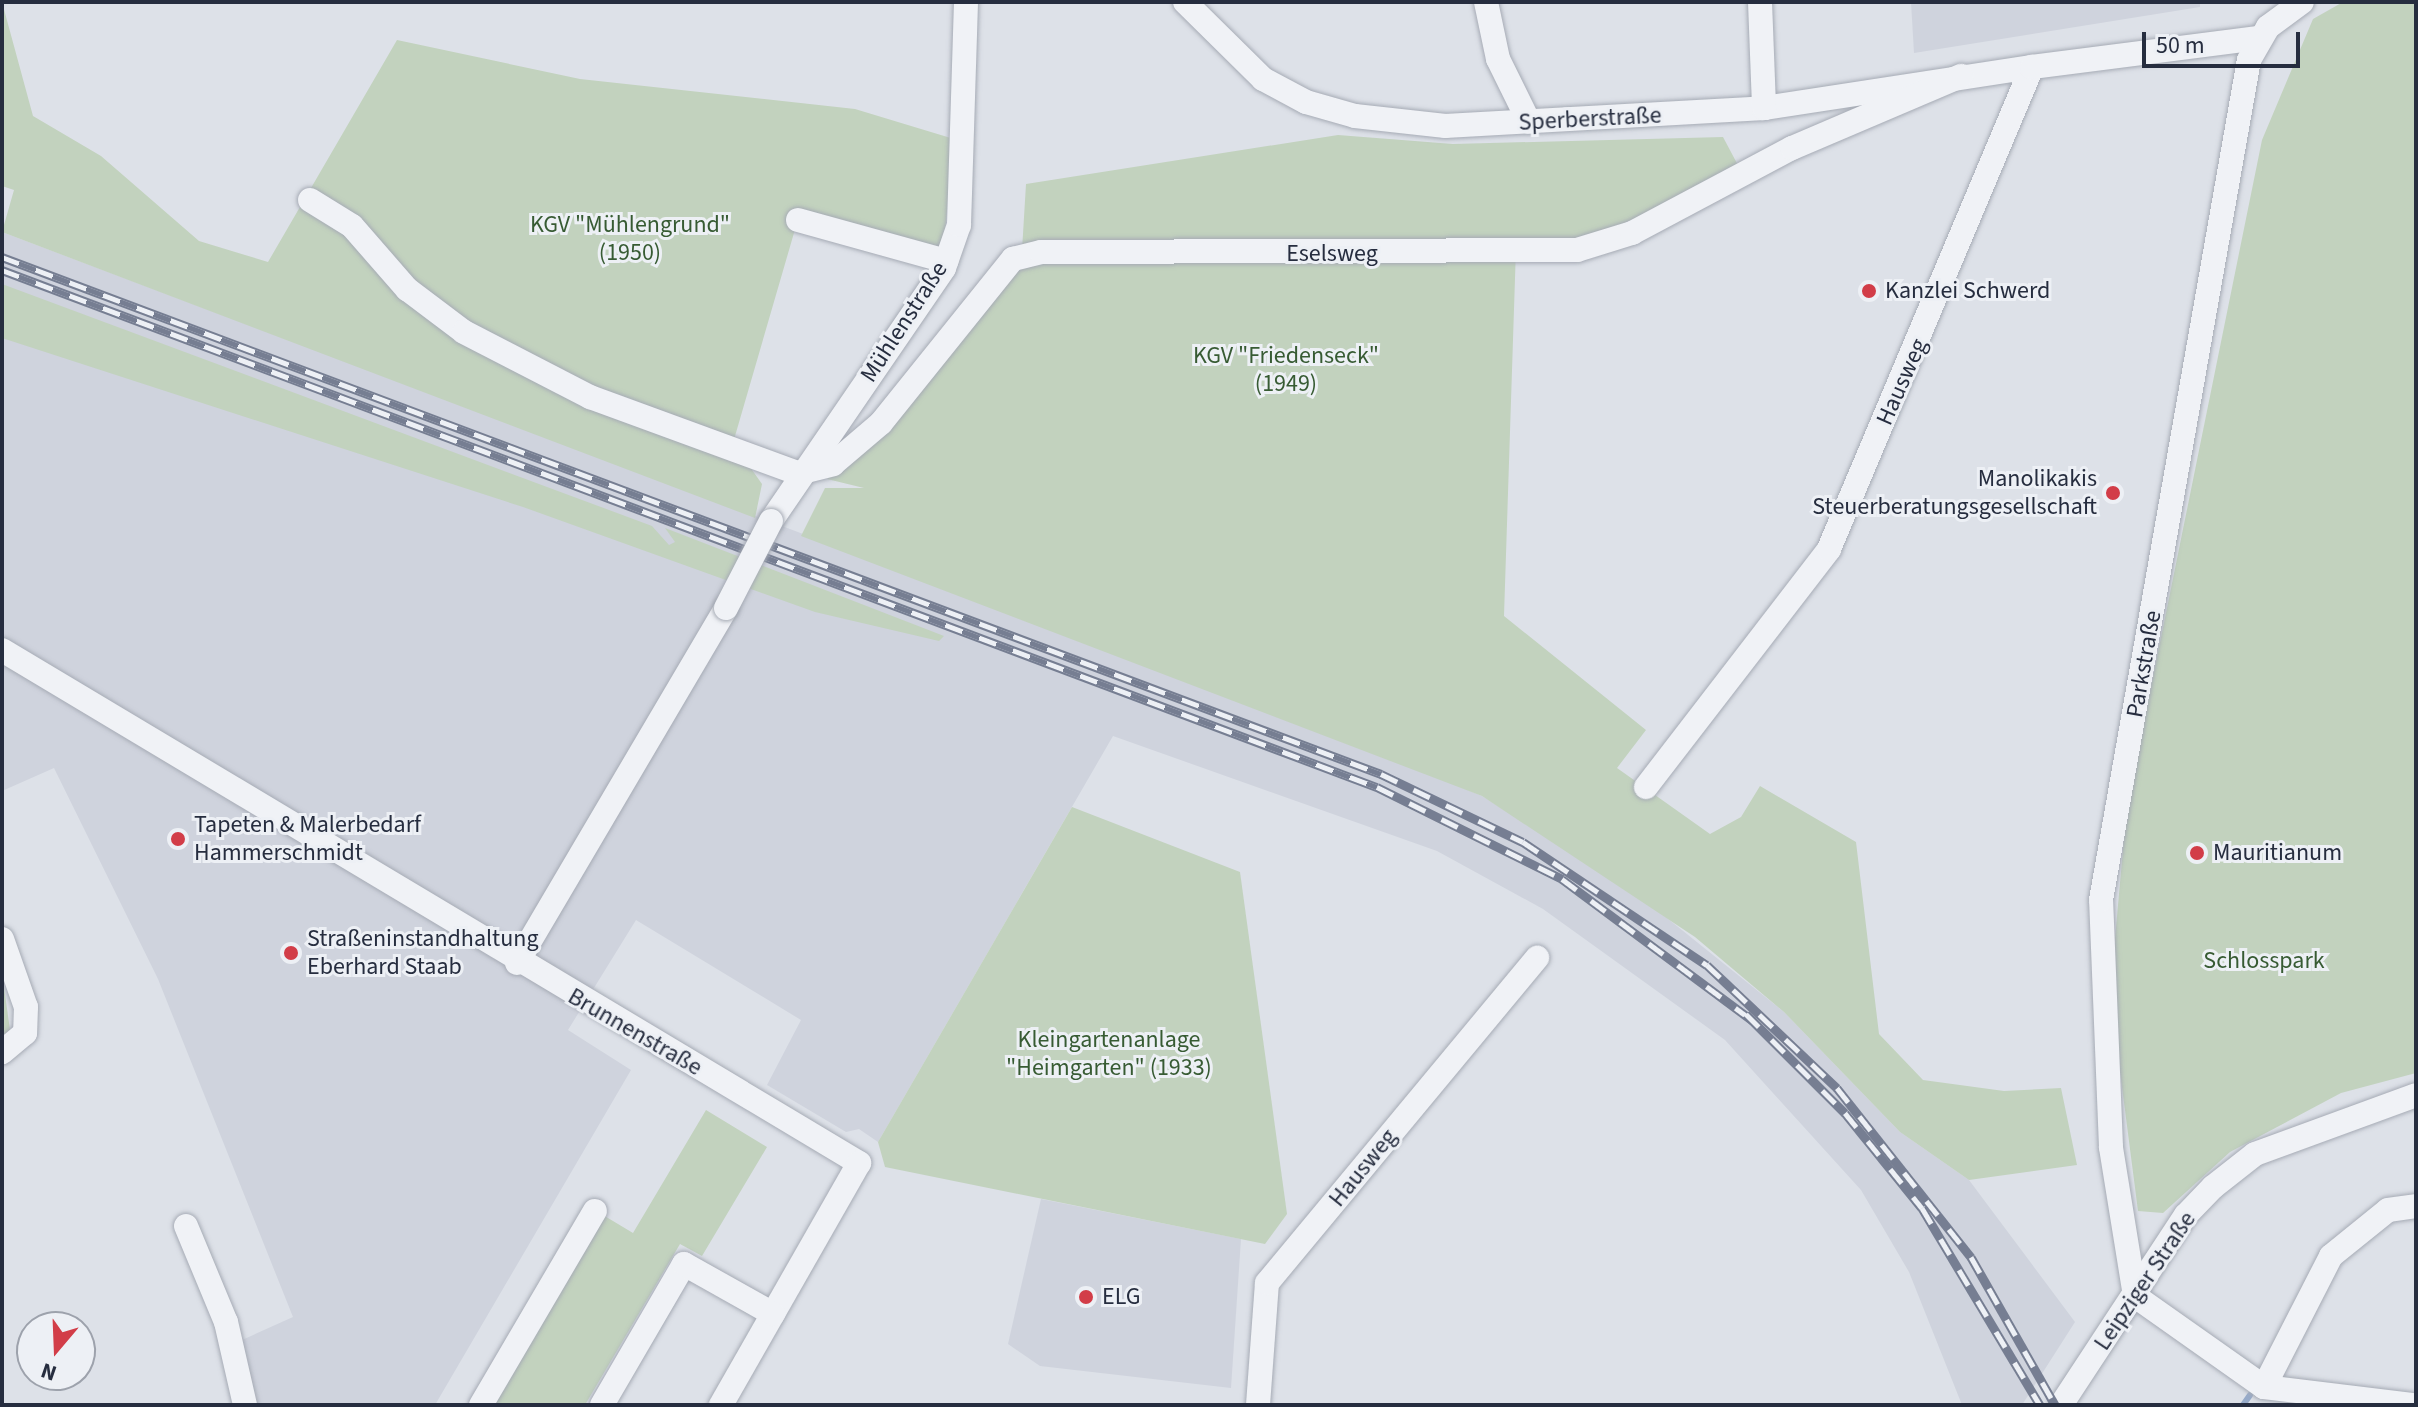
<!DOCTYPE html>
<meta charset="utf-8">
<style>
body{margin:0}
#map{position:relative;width:2418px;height:1407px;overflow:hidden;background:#dde1e8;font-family:"Source Sans 3",sans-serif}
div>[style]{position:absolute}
.built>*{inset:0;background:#cfd3dd}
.green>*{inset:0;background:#c2d2be}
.stream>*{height:6px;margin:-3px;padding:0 3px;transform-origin:3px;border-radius:3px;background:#97abc9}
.roads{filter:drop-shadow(0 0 2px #a6abb5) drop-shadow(0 0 2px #a6abb5)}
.minor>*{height:24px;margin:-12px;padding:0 12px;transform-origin:12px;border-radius:12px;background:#f0f2f6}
.rail>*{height:9px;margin-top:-4.5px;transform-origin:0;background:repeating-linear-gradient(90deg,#edf0f5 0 18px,#767e92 0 36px);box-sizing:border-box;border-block:2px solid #767e92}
.bridges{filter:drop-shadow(0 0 2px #a6abb5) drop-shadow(0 0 2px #a6abb5)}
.minor-bridge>*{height:24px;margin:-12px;padding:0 12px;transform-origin:12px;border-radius:12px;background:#f0f2f6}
.dots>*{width:22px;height:22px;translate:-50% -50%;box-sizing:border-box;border:4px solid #edf0f5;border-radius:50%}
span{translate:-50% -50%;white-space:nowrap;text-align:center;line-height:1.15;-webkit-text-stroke:6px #edf0f5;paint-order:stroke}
.street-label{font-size:24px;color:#262d3f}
.park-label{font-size:24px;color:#375b33}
.poi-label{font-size:24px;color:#262d3f}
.left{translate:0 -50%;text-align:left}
.right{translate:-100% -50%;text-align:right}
.frame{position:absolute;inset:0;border:4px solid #262d3f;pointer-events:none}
.north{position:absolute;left:16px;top:1311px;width:80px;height:80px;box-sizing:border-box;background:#edf0f5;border:2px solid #9da2ac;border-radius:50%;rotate:199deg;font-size:22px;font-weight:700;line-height:32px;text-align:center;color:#262d3f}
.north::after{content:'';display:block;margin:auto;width:28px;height:36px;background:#d23d48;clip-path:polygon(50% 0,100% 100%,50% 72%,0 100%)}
.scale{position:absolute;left:2142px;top:32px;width:158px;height:36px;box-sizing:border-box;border:4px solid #262d3f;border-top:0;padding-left:10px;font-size:24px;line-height:28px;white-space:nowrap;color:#262d3f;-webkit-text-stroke:6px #edf0f5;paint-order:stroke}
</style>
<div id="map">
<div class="built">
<div style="clip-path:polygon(1911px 2px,2200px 2px,2200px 7px,1914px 53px)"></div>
<div style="clip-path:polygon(2px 232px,1326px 731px,1482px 796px,1637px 894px,1784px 1012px,1900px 1132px,1969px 1180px,2075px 1322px,2022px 1405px,1962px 1405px,1909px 1272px,1861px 1190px,1725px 1040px,1543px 909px,1437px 851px,1113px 736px,878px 1142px,859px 1129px,846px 1132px,767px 1085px,801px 1020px,636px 920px,568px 1030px,631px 1070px,435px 1405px,257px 1405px,242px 1340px,293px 1317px,158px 979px,54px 768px,2px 791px)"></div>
<div style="clip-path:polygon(1041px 1199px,1241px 1239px,1231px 1388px,1040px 1366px,1008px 1344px)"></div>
</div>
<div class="green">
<div style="clip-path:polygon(2px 2px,33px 116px,101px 156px,199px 241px,268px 262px,397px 40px,580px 79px,855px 109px,954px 139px,945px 231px,934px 264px,796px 226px,733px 443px,762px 484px,755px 518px,2px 232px,14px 190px,2px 186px)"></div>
<div style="clip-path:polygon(2343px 2px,2416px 2px,2416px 1073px,2341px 1093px,2230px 1152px,2163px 1213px,2138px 1211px,2110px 994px,2127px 805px,2262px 140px,2313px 19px)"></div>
<div style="clip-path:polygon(1338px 135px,1453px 144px,1723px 137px,1740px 169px,1595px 237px,1516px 248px,1504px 616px,1646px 730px,1617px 768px,1710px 834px,1741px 817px,1760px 786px,1856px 842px,1879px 1034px,1923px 1080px,2004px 1091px,2061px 1088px,2077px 1165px,1969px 1180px,1900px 1132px,1784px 1012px,1695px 937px,1482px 796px,801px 536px,825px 488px,864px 488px,827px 479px,881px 433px,1021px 267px,1026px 184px)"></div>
<div style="clip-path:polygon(2px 284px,652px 526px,669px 545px,675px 542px,665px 528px,944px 636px,939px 641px,815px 612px,523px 507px,2px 338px)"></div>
<div style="clip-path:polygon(1072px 807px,1240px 872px,1287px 1214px,1265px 1244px,885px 1167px,878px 1142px)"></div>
<div style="clip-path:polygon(2px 973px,10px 1030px,2px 1036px)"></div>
<div style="clip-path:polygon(706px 1110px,767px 1147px,702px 1256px,680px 1244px,585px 1405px,491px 1405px,603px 1215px,633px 1233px)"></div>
</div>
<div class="stream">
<div style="left:2243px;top:1405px;width:12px;rotate:-55deg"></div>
</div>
<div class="roads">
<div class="minor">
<div style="left:1185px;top:2px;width:110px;rotate:44.6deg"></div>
<div style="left:1263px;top:79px;width:49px;rotate:28.1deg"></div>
<div style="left:1306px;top:102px;width:51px;rotate:15.9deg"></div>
<div style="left:1355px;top:116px;width:91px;rotate:6.3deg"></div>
<div style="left:1445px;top:126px;width:320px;rotate:-3.2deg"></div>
<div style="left:1764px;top:108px;width:271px;rotate:-8.7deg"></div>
<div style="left:1486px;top:2px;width:58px;rotate:78.1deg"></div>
<div style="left:1498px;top:59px;width:70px;rotate:63.8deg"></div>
<div style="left:1760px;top:2px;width:106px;rotate:87.8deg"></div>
<div style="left:310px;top:200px;width:49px;rotate:31.8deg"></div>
<div style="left:352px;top:226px;width:84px;rotate:48.9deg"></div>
<div style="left:407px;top:289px;width:71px;rotate:37deg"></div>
<div style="left:464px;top:332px;width:142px;rotate:27.3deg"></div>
<div style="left:590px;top:397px;width:221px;rotate:20.1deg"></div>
<div style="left:798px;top:473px;width:36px;rotate:-14deg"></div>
<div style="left:833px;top:464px;width:63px;rotate:-40.5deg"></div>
<div style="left:881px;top:423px;width:211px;rotate:-51.2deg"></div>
<div style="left:1013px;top:259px;width:29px;rotate:-14deg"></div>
<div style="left:1041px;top:252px;width:536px;rotate:-0.21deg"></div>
<div style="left:1577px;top:250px;width:58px;rotate:-17.2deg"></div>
<div style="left:1632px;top:233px;width:181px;rotate:-28deg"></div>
<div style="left:1792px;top:148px;width:184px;rotate:-23.1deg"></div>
<div style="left:798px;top:220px;width:154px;rotate:15.5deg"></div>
<div style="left:771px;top:521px;width:306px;rotate:-55.6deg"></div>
<div style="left:944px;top:268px;width:46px;rotate:-70.8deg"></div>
<div style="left:959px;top:225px;width:223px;rotate:-88.2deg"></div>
<div style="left:2px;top:650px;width:999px;rotate:30.9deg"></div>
<div style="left:859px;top:1163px;width:279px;rotate:119.7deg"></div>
<div style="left:1646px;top:787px;width:300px;rotate:-52.4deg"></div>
<div style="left:1829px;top:549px;width:523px;rotate:-67.16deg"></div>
<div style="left:2032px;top:67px;width:228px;rotate:-7.3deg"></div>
<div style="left:2px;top:939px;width:72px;rotate:70.6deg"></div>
<div style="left:26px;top:1007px;width:26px;rotate:92deg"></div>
<div style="left:25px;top:1033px;width:30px;rotate:140deg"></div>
<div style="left:517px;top:963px;width:412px;rotate:-59.5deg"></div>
<div style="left:186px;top:1226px;width:104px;rotate:67.4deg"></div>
<div style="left:226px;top:1322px;width:85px;rotate:77.1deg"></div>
<div style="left:2135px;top:1296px;width:151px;rotate:-99.2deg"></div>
<div style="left:2111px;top:1147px;width:247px;rotate:-92.3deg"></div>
<div style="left:2101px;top:900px;width:853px;rotate:-80.01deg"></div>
<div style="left:2249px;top:60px;width:38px;rotate:-60deg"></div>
<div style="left:2268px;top:27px;width:42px;rotate:-36.3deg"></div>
<div style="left:2135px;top:1296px;width:158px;rotate:35.2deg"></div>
<div style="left:2264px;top:1387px;width:149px;rotate:6.9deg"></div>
<div style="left:2264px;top:1387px;width:147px;rotate:-62.9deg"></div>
<div style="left:2331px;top:1256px;width:73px;rotate:-38.9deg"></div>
<div style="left:2388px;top:1210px;width:28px;rotate:-8deg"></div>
<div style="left:481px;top:1405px;width:225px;rotate:-59.6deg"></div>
<div style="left:602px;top:1405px;width:163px;rotate:-59.8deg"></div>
<div style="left:684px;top:1264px;width:102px;rotate:29.3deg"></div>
<div style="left:1258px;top:1405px;width:122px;rotate:-85.8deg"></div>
<div style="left:1267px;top:1283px;width:423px;rotate:-50.3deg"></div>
<div style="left:2061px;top:1405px;width:227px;rotate:-56.7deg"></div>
<div style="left:2186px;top:1215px;width:39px;rotate:-46deg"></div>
<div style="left:2213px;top:1187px;width:53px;rotate:-38.2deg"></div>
<div style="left:2255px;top:1154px;width:171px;rotate:-20.1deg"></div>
</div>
</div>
<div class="rail">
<div style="left:2px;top:257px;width:1473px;rotate:20.55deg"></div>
<div style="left:1381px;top:774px;width:157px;rotate:25.6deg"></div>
<div style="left:1523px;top:842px;width:221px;rotate:33.8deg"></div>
<div style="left:1707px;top:965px;width:179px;rotate:43.4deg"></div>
<div style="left:1837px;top:1088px;width:216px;rotate:51.6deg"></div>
<div style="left:1971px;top:1257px;width:170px;rotate:60.4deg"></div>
<div style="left:2px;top:270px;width:1469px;rotate:20.61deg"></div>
<div style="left:1377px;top:787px;width:207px;rotate:26.4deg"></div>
<div style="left:1562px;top:879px;width:238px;rotate:36.6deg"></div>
<div style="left:1746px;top:1014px;width:140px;rotate:45deg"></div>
<div style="left:1845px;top:1113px;width:122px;rotate:51deg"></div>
<div style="left:1922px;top:1208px;width:230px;rotate:59.1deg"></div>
</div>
<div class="bridges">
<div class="minor-bridge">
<div style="left:726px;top:608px;width:98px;rotate:-62.7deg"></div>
</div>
</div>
<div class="dots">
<div style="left:1869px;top:291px;background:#d23d48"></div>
<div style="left:2113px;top:493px;background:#d23d48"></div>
<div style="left:178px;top:839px;background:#d23d48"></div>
<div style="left:2197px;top:853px;background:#d23d48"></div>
<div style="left:291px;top:953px;background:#d23d48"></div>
<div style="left:1086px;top:1297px;background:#d23d48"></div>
</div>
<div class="street-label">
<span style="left:1590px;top:119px;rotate:-3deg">Sperberstraße</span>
<span style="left:1332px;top:254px">Eselsweg</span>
<span style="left:904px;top:322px;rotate:-57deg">Mühlenstraße</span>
<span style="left:1902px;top:382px;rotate:-66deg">Hausweg</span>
<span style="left:2144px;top:664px;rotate:-80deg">Parkstraße</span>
<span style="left:635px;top:1032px;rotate:30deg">Brunnenstraße</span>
<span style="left:1363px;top:1168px;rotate:-51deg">Hausweg</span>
<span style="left:2145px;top:1281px;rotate:-56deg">Leipziger Straße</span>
</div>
<div class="park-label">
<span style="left:630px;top:239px">KGV "Mühlengrund"<br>(1950)</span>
<span style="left:1286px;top:370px">KGV "Friedenseck"<br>(1949)</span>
<span style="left:2264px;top:961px">Schlosspark</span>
<span style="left:1109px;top:1054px">Kleingartenanlage<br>"Heimgarten" (1933)</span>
</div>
<div class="poi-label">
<span class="left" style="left:1885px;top:291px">Kanzlei Schwerd</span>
<span class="right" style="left:2097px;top:493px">Manolikakis<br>Steuerberatungsgesellschaft</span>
<span class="left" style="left:194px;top:839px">Tapeten &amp; Malerbedarf<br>Hammerschmidt</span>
<span class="left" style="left:2213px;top:853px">Mauritianum</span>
<span class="left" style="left:307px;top:953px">Straßeninstandhaltung<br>Eberhard Staab</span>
<span class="left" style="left:1102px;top:1297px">ELG</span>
</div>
<div class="frame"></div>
<div class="north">N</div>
<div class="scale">50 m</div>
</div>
